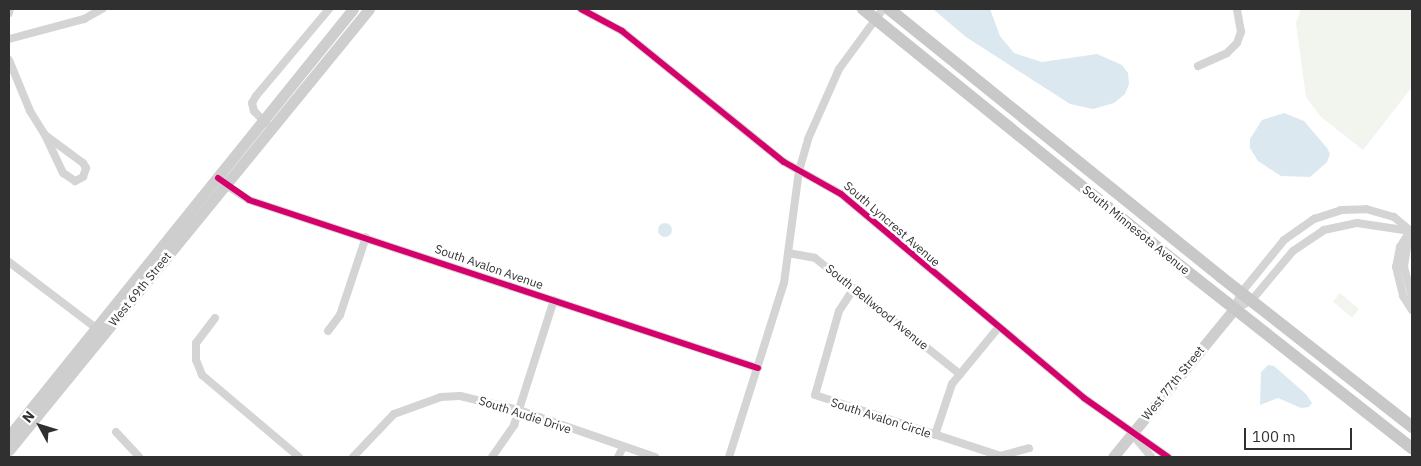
<!DOCTYPE html>
<style>
body{margin:0}
#map{position:relative;width:1421px;height:466px;overflow:hidden;background:#fff;font-family:"IBM Plex Sans",sans-serif}
div>[style]{position:absolute}
.green>*{inset:0;background:#f1f5ed;transform-origin:0 0}
.water>*{inset:0;background:#dce8f0}
.round{border-radius:50%}
.street>*{height:8px;margin:-4px;padding:0 4px;transform-origin:4px;border-radius:4px;background:#d4d4d4}
.secondary>*{height:11px;margin:-5.5px;padding:0 5.5px;transform-origin:5.5px;border-radius:5.5px;background:#cecece}
.primary>*{height:12px;margin:-6px;padding:0 6px;transform-origin:6px;border-radius:6px;background:#c8c8c8}
.cycleway>*{height:6px;margin:-3px;padding:0 3px;transform-origin:3px;border-radius:3px;background:#d6006c}
span{translate:-50% -50%;white-space:nowrap;text-align:center;line-height:1.15;-webkit-text-stroke:5px #fff;paint-order:stroke}
.street-label{font-size:12px;color:#303030}
.frame{position:absolute;inset:0;border:10px solid #303030;pointer-events:none}
.north{position:absolute;left:15px;top:401px;width:50px;height:50px;-webkit-text-stroke:4px #fff;paint-order:stroke;rotate:309deg;font-size:14px;font-weight:700;line-height:20px;text-align:center;color:#303030}
.north::after{content:'';display:block;margin:auto;width:18px;height:22px;background:#303030;clip-path:polygon(50% 0,100% 100%,50% 72%,0 100%)}
.scale{position:absolute;left:1244px;top:428px;width:108px;height:22px;box-sizing:border-box;border:2px solid #303030;border-top:0;padding-left:6px;font-size:15px;line-height:18px;white-space:nowrap;color:#303030;-webkit-text-stroke:4px #fff;paint-order:stroke}
</style>
<div id="map">
<div class="green">
<div style="clip-path:polygon(1301px 9px,1412px 9px,1412px 87px,1363px 150px,1321px 117px,1306px 97px,1296px 23px)"></div>
<div style="left:1340px;top:293px;width:25px;height:11px;rotate:40deg"></div>
</div>
<div class="water">
<div style="clip-path:polygon(933px 9px,990px 9px,1000px 36px,1014px 53px,1042px 62px,1097px 54px,1122px 65px,1128px 73px,1129px 84px,1125px 94px,1114px 103px,1093px 109px,1070px 104px,966px 37px)"></div>
<div style="clip-path:polygon(1284px 113px,1304px 121px,1327px 148px,1330px 154px,1327px 162px,1310px 177px,1281px 176px,1258px 161px,1250px 148px,1250px 139px,1262px 120px)"></div>
<div class="round" style="left:658px;top:223px;width:14px;height:14px"></div>
<div style="clip-path:polygon(1268px 365px,1274px 366px,1306px 394px,1312px 403px,1309px 407px,1301px 408px,1278px 398px,1260px 405px,1261px 372px)"></div>
</div>
<div class="street">
<div style="left:581px;top:9px;width:47px;rotate:28.2deg"></div>
<div style="left:622px;top:31px;width:208px;rotate:39deg"></div>
<div style="left:784px;top:162px;width:65px;rotate:29.3deg"></div>
<div style="left:841px;top:194px;width:317px;rotate:40deg"></div>
<div style="left:1084px;top:398px;width:103px;rotate:35.1deg"></div>
<div style="left:9px;top:13px;width:4px;rotate:-76deg"></div>
<div style="left:9px;top:39px;width:78px;rotate:-14.9deg"></div>
<div style="left:84px;top:19px;width:21px;rotate:-29deg"></div>
<div style="left:9px;top:60px;width:55px;rotate:67.6deg"></div>
<div style="left:30px;top:111px;width:28px;rotate:58deg"></div>
<div style="left:1198px;top:66px;width:32px;rotate:-24deg"></div>
<div style="left:1227px;top:53px;width:14px;rotate:-45deg"></div>
<div style="left:1237px;top:43px;width:12px;rotate:-70deg"></div>
<div style="left:1241px;top:32px;width:23px;rotate:-100deg"></div>
<div style="left:266px;top:123px;width:17px;rotate:-135deg"></div>
<div style="left:254px;top:111px;width:8px;rotate:-104deg"></div>
<div style="left:252px;top:103px;width:8px;rotate:-60deg"></div>
<div style="left:256px;top:96px;width:114px;rotate:-50deg"></div>
<div style="left:45px;top:135px;width:47px;rotate:36.4deg"></div>
<div style="left:83px;top:163px;width:6px;rotate:59deg"></div>
<div style="left:86px;top:168px;width:9px;rotate:108deg"></div>
<div style="left:83px;top:177px;width:9px;rotate:153deg"></div>
<div style="left:75px;top:181px;width:14px;rotate:-146deg"></div>
<div style="left:63px;top:173px;width:42px;rotate:-115.3deg"></div>
<div style="left:223px;top:183px;width:31px;rotate:33deg"></div>
<div style="left:249px;top:200px;width:536px;rotate:18.27deg"></div>
<div style="left:1410px;top:231px;width:19px;rotate:122deg"></div>
<div style="left:1400px;top:247px;width:20px;rotate:101deg"></div>
<div style="left:1396px;top:267px;width:30px;rotate:76deg"></div>
<div style="left:1403px;top:296px;width:17px;rotate:57deg"></div>
<div style="left:1409px;top:235px;width:32px;rotate:99deg"></div>
<div style="left:1404px;top:267px;width:31px;rotate:75deg"></div>
<div style="left:788px;top:253px;width:27px;rotate:10deg"></div>
<div style="left:815px;top:258px;width:186px;rotate:38.7deg"></div>
<div style="left:9px;top:262px;width:114px;rotate:37.2deg"></div>
<div style="left:854px;top:288px;width:27px;rotate:123deg"></div>
<div style="left:839px;top:311px;width:87px;rotate:105.9deg"></div>
<div style="left:815px;top:395px;width:195px;rotate:18.2deg"></div>
<div style="left:1000px;top:456px;width:30px;rotate:-15deg"></div>
<div style="left:1234px;top:309px;width:17px;rotate:-66deg"></div>
<div style="left:1241px;top:293px;width:68px;rotate:-50.9deg"></div>
<div style="left:1284px;top:240px;width:37px;rotate:-35deg"></div>
<div style="left:1314px;top:219px;width:28px;rotate:-18deg"></div>
<div style="left:1341px;top:210px;width:25px;rotate:-2deg"></div>
<div style="left:1366px;top:209px;width:29px;rotate:16deg"></div>
<div style="left:1394px;top:217px;width:23px;rotate:40deg"></div>
<div style="left:1234px;top:309px;width:19px;rotate:-25deg"></div>
<div style="left:1251px;top:301px;width:65px;rotate:-50deg"></div>
<div style="left:1293px;top:251px;width:37px;rotate:-34deg"></div>
<div style="left:1324px;top:230px;width:34px;rotate:-12deg"></div>
<div style="left:1357px;top:223px;width:54px;rotate:8.6deg"></div>
<div style="left:215px;top:318px;width:31px;rotate:127deg"></div>
<div style="left:196px;top:343px;width:17px;rotate:90deg"></div>
<div style="left:196px;top:360px;width:16px;rotate:68deg"></div>
<div style="left:202px;top:375px;width:127px;rotate:40.2deg"></div>
<div style="left:328px;top:331px;width:20px;rotate:-53deg"></div>
<div style="left:340px;top:315px;width:82px;rotate:-71.6deg"></div>
<div style="left:116px;top:432px;width:34px;rotate:47deg"></div>
<div style="left:1132px;top:434px;width:30px;rotate:50deg"></div>
<div style="left:935px;top:435px;width:54px;rotate:-71.6deg"></div>
<div style="left:952px;top:384px;width:72px;rotate:-50.6deg"></div>
<div style="left:353px;top:457px;width:59px;rotate:-46.4deg"></div>
<div style="left:394px;top:414px;width:50px;rotate:-19.9deg"></div>
<div style="left:441px;top:397px;width:19px;rotate:-3deg"></div>
<div style="left:460px;top:396px;width:61px;rotate:13.3deg"></div>
<div style="left:519px;top:410px;width:144px;rotate:19.1deg"></div>
<div style="left:492px;top:457px;width:39px;rotate:-55deg"></div>
<div style="left:514px;top:425px;width:131px;rotate:-72.3deg"></div>
<div style="left:618px;top:457px;width:11px;rotate:-63deg"></div>
<div style="left:729px;top:457px;width:182px;rotate:-72.5deg"></div>
<div style="left:784px;top:283px;width:113px;rotate:-82.4deg"></div>
<div style="left:799px;top:171px;width:33px;rotate:-74deg"></div>
<div style="left:808px;top:139px;width:77px;rotate:-66.1deg"></div>
<div style="left:839px;top:69px;width:74px;rotate:-53.7deg"></div>
</div>
<div class="secondary">
<div style="left:9px;top:436px;width:548px;rotate:-51.14deg"></div>
<div style="left:9px;top:450px;width:569px;rotate:-50.77deg"></div>
<div style="left:1113px;top:457px;width:191px;rotate:-50.7deg"></div>
</div>
<div class="primary">
<div style="left:863px;top:9px;width:400px;rotate:39deg"></div>
<div style="left:1174px;top:261px;width:303px;rotate:38.2deg"></div>
<div style="left:889px;top:9px;width:427px;rotate:38.9deg"></div>
<div style="left:1221px;top:277px;width:243px;rotate:38.1deg"></div>
</div>
<div class="cycleway">
<div style="left:581px;top:9px;width:47px;rotate:28.2deg"></div>
<div style="left:622px;top:31px;width:208px;rotate:39deg"></div>
<div style="left:784px;top:162px;width:65px;rotate:29.3deg"></div>
<div style="left:841px;top:194px;width:317px;rotate:40deg"></div>
<div style="left:1084px;top:398px;width:103px;rotate:35.1deg"></div>
<div style="left:218px;top:178px;width:38px;rotate:35deg"></div>
<div style="left:249px;top:200px;width:536px;rotate:18.27deg"></div>
</div>
<div class="street-label">
<span style="left:892px;top:224px;rotate:41deg">South Lyncrest Avenue</span>
<span style="left:1136px;top:230px;rotate:39deg">South Minnesota Avenue</span>
<span style="left:489px;top:267px;rotate:19deg">South Avalon Avenue</span>
<span style="left:140px;top:289px;rotate:-51deg">West 69th Street</span>
<span style="left:877px;top:307px;rotate:39deg">South Bellwood Avenue</span>
<span style="left:1173px;top:383px;rotate:-51deg">West 77th Street</span>
<span style="left:525px;top:415px;rotate:18deg">South Audie Drive</span>
<span style="left:881px;top:418px;rotate:18deg">South Avalon Circle</span>
</div>
<div class="frame"></div>
<div class="north">N</div>
<div class="scale">100 m</div>
</div>
